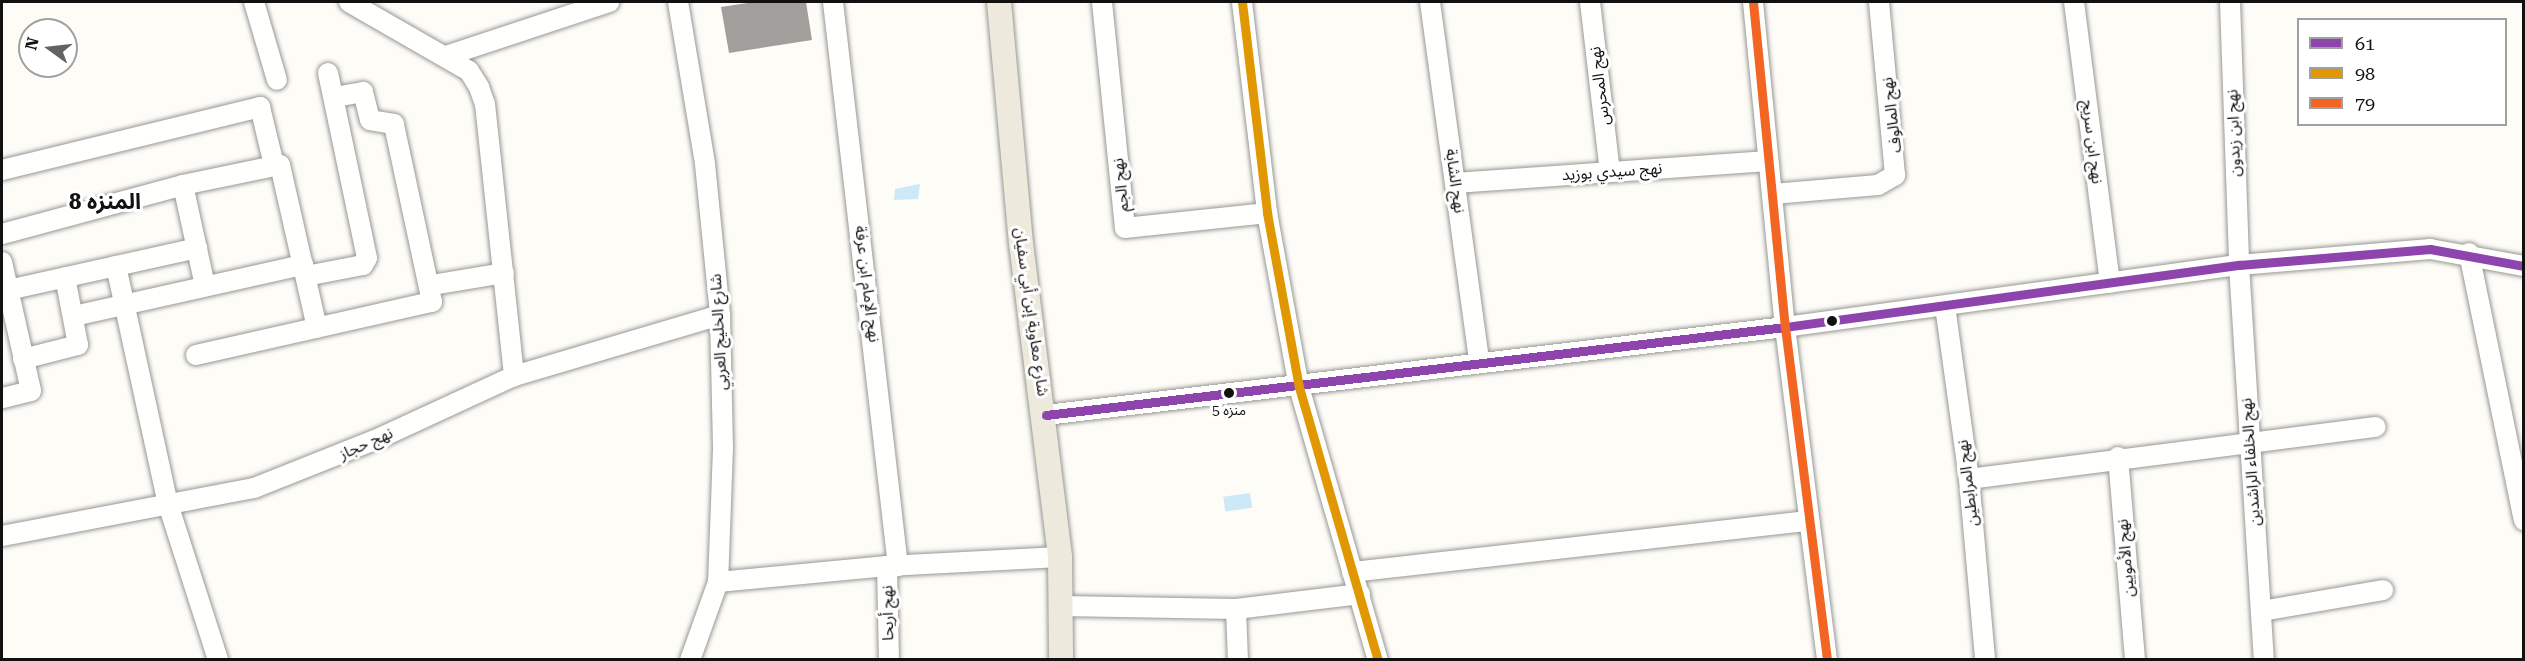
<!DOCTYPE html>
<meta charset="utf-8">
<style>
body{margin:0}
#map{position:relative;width:2525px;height:661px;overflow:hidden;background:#fdfcf7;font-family:"Roboto Serif","Noto Sans Arabic",serif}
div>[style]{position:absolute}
.water>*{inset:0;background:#cde8f7;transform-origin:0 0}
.building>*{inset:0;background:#a19f9c}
.roads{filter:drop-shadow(0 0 2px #979795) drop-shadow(0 0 2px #979795)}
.minor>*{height:20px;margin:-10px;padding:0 10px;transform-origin:10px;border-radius:10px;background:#fffffe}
.major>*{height:24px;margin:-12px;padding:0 12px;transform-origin:12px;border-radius:12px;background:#ede9dc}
.bus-1>*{height:9px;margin:-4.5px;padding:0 4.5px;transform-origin:4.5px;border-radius:4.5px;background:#8e44ad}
.bus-2>*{height:9px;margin:-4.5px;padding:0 4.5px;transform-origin:4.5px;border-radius:4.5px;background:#e09702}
.bus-3>*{height:9px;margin:-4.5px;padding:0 4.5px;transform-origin:4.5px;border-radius:4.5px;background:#f26522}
.dots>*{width:16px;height:16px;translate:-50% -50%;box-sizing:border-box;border:3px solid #fff;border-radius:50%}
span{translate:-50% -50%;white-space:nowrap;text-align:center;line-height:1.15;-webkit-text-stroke:6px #fff;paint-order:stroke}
.bus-label{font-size:14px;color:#111}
.street-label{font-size:16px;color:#111}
.district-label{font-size:22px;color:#111;font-weight:700}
.frame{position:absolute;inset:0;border:3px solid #111;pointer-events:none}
.legend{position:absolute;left:2297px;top:18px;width:210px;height:108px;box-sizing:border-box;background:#fff;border:2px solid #a0a0a0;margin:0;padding:8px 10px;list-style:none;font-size:18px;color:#111}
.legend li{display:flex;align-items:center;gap:12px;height:30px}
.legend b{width:30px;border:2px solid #a0a0a0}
.north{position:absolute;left:18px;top:18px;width:60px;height:60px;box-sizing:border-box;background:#fff;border:2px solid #a0a0a0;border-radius:50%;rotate:285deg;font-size:16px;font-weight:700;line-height:24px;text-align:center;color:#111}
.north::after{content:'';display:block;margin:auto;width:21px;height:27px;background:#646362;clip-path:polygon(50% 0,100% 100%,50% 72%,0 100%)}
</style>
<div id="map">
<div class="water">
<div style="clip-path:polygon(920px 184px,918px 199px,894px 200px,895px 189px)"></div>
<div style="left:1250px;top:493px;width:15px;height:27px;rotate:82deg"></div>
</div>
<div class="building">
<div style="clip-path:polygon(754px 2px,806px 2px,812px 40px,729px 53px,721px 7px)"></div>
</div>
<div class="roads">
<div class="minor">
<div style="left:254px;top:2px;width:81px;rotate:73.6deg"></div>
<div style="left:349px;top:2px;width:138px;rotate:29.9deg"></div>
<div style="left:469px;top:71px;width:19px;rotate:58deg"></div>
<div style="left:479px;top:87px;width:18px;rotate:71deg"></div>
<div style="left:485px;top:104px;width:274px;rotate:83.9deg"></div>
<div style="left:678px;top:2px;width:164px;rotate:80.5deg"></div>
<div style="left:705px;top:164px;width:152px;rotate:84.3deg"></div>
<div style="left:720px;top:315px;width:133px;rotate:88.7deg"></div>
<div style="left:723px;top:448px;width:134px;rotate:92.1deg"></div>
<div style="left:718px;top:582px;width:83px;rotate:109.7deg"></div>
<div style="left:833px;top:2px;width:568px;rotate:83.43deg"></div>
<div style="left:1102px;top:2px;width:227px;rotate:84.2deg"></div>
<div style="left:1125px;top:228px;width:143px;rotate:-6deg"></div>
<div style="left:1242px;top:2px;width:212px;rotate:83.2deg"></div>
<div style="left:1267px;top:213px;width:177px;rotate:79.6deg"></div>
<div style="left:1299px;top:387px;width:284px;rotate:73.9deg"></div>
<div style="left:1430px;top:2px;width:361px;rotate:82.2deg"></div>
<div style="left:1590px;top:2px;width:170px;rotate:83.3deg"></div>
<div style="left:1753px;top:2px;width:327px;rotate:84.4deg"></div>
<div style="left:1785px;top:327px;width:336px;rotate:82.8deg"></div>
<div style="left:2074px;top:2px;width:283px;rotate:82.7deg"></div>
<div style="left:2230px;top:2px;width:263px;rotate:88deg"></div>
<div style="left:2239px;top:265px;width:396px;rotate:86.4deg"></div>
<div style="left:446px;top:56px;width:172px;rotate:-18.3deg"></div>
<div style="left:2px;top:170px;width:266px;rotate:-13.7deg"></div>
<div style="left:260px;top:107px;width:60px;rotate:76.4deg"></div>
<div style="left:1455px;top:183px;width:314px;rotate:-4deg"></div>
<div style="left:183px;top:185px;width:103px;rotate:77.7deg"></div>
<div style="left:1773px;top:194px;width:105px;rotate:-4.9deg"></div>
<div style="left:1878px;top:185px;width:20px;rotate:-30deg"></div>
<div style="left:1895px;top:175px;width:174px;rotate:-95.3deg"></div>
<div style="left:2px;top:234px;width:188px;rotate:-15.1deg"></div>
<div style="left:183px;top:185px;width:99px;rotate:-11.7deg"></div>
<div style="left:280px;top:165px;width:167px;rotate:77.2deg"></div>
<div style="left:2469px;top:253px;width:273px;rotate:78.4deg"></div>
<div style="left:2px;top:262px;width:132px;rotate:77.3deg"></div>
<div style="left:31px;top:391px;width:30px;rotate:166deg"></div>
<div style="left:116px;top:266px;width:244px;rotate:77.7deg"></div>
<div style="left:168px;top:504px;width:164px;rotate:72.2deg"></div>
<div style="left:306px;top:276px;width:58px;rotate:-10.9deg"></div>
<div style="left:363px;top:265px;width:8px;rotate:-60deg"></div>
<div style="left:367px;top:258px;width:189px;rotate:-101.9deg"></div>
<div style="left:432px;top:285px;width:73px;rotate:-9.5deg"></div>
<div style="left:8px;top:290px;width:194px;rotate:-12.5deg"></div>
<div style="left:1945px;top:306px;width:175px;rotate:82.1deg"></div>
<div style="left:1969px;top:479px;width:182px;rotate:84.9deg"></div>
<div style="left:74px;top:316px;width:235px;rotate:-12.6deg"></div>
<div style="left:196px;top:355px;width:242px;rotate:-12.7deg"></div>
<div style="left:432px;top:302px;width:182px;rotate:-102.1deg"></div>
<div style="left:394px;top:124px;width:24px;rotate:-171deg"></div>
<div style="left:370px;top:120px;width:29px;rotate:-104deg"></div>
<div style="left:363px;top:92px;width:29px;rotate:170deg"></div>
<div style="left:23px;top:359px;width:57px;rotate:-14.3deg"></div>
<div style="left:78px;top:345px;width:69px;rotate:-100.8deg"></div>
<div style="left:1046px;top:415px;width:744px;rotate:-6.79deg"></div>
<div style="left:1785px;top:327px;width:458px;rotate:-7.8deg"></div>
<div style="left:2239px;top:265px;width:192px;rotate:-4.8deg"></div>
<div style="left:2430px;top:249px;width:96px;rotate:10.3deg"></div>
<div style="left:2118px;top:457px;width:204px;rotate:85.2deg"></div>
<div style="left:1969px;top:479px;width:410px;rotate:-7.3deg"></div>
<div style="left:2px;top:536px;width:257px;rotate:-10.8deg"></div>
<div style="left:254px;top:488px;width:138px;rotate:-21.7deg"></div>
<div style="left:382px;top:437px;width:145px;rotate:-24.8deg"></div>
<div style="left:514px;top:376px;width:215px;rotate:-16.5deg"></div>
<div style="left:887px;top:566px;width:94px;rotate:88.8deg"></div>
<div style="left:1352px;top:572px;width:460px;rotate:-6.4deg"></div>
<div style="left:718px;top:582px;width:170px;rotate:-5.4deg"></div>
<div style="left:887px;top:566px;width:173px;rotate:-3deg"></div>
<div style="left:1060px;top:606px;width:176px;rotate:1deg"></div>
<div style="left:1236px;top:609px;width:125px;rotate:-6.9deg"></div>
<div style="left:1236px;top:609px;width:51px;rotate:87.8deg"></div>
<div style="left:2262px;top:611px;width:123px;rotate:-9.8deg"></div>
</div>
<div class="major">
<div style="left:999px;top:2px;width:242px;rotate:84.8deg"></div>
<div style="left:1021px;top:243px;width:316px;rotate:82.9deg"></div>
<div style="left:1060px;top:557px;width:103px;rotate:89.4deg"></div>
</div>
</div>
<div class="bus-1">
<div style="left:1046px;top:415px;width:744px;rotate:-6.79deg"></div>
<div style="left:1785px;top:327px;width:458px;rotate:-7.8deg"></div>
<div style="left:2239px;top:265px;width:192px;rotate:-4.8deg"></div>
<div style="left:2430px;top:249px;width:96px;rotate:10.3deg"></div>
</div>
<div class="bus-2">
<div style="left:1242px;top:2px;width:212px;rotate:83.2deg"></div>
<div style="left:1267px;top:213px;width:177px;rotate:79.6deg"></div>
<div style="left:1299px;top:387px;width:284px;rotate:73.9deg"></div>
</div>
<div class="bus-3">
<div style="left:1753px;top:2px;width:327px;rotate:84.4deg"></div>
<div style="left:1785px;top:327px;width:336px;rotate:82.8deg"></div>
</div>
<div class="dots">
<div style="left:1832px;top:321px;background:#111"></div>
<div style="left:1229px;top:393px;background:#111"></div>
</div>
<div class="bus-label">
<span style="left:1229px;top:410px">منزه 5</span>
</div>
<div class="street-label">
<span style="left:1600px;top:86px;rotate:-97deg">نهج المحرس</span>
<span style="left:1892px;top:115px;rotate:-97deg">نهج المالوف</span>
<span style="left:2234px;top:133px;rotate:-92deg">نهج ابن زيدون</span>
<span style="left:2092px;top:142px;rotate:83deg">نهج ابن سريج</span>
<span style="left:1612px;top:172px;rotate:-4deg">نهج سيدي بوزيد</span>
<span style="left:1455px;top:181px;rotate:82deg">نهج الشابة</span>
<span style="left:1121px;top:185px;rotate:-96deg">نهج الجم</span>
<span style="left:867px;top:284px;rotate:83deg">نهج الإمام ابن عرفة</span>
<span style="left:1031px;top:312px;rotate:82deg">شارع معاوية إبن أبي سفيان</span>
<span style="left:719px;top:332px;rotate:-93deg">شارع الخليج العربي</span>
<span style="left:366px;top:444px;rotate:-24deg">نهج حجاز</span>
<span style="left:2251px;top:462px;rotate:-94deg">نهج الخلفاء الراشدين</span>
<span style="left:1968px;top:483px;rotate:-97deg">نهج المرابطين</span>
<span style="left:2126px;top:558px;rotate:-95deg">نهج الأمويين</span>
<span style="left:888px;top:613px;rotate:-91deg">نهج أريحا</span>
</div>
<div class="district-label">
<span style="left:105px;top:202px">المنزه 8</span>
</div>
<div class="frame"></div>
<ul class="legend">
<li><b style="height:8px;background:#8e44ad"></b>61</li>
<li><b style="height:8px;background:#e09702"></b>98</li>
<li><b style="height:8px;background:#f26522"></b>79</li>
</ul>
<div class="north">N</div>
</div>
